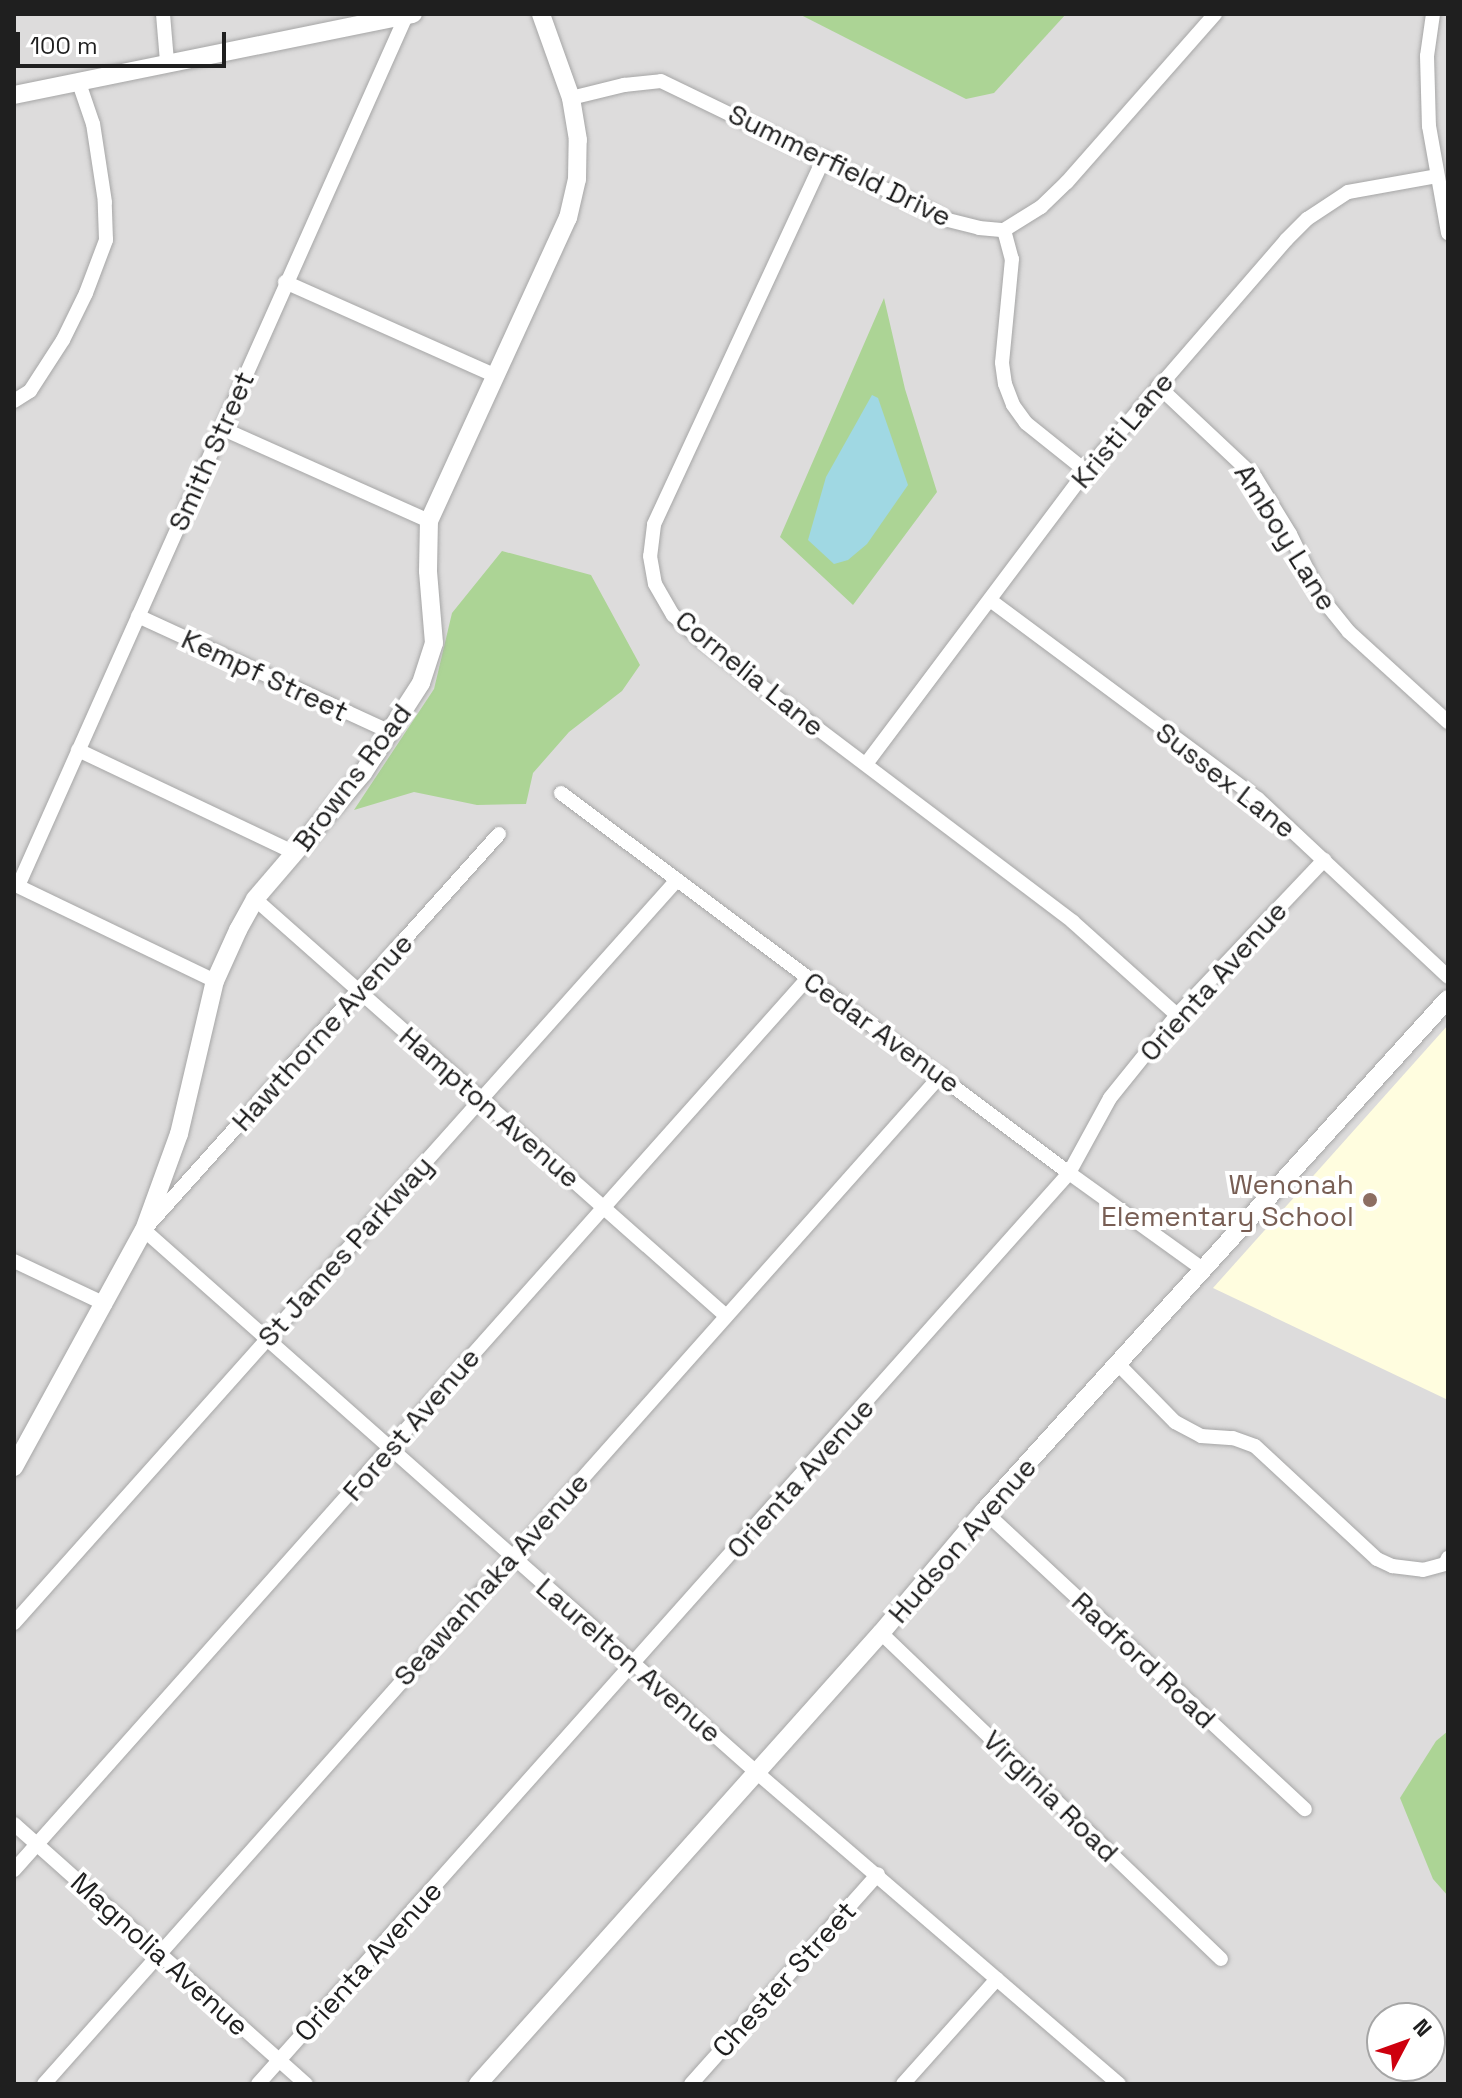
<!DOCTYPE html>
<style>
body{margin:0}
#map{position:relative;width:1462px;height:2098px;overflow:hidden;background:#f1ece4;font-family:"Space Grotesk",sans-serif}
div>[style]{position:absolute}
.residential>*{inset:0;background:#dddcdc}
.education>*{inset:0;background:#fffddf}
.forest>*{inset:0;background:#acd495}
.water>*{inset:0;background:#a0d8e3}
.roads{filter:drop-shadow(0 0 2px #a6a6a6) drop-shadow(0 0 2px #a6a6a6)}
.minor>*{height:14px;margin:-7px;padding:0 7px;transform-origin:7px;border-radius:7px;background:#fff}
.tertiary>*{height:18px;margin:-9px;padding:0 9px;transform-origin:9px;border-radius:9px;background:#fff}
.dots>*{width:22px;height:22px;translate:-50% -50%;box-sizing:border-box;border:4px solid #fff;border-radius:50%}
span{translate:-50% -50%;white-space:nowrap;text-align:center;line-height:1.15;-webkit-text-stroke:8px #fff;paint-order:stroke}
.street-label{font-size:28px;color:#1f1f1f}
.education-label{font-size:28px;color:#785e54}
.right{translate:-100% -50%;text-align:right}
.frame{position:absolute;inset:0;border:16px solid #1f1f1f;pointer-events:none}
.north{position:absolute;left:1366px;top:2002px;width:80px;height:80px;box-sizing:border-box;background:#fff;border:2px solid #a5a5a5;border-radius:50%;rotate:49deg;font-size:22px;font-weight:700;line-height:32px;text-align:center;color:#1f1f1f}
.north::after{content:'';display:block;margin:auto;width:28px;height:36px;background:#ce000e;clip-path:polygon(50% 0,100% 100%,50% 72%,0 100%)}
.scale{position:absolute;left:16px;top:32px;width:210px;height:36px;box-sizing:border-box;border:4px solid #1f1f1f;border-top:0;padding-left:10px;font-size:24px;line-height:28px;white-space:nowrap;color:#1f1f1f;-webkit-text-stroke:6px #fff;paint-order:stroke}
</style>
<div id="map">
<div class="residential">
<div style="clip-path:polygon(evenodd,14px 14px,1448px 14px,1448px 2084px,14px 2084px,14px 14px,1382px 2018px,1430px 2018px,1430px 2066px,1382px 2066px,1382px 2018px)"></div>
</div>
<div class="education">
<div style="clip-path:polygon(1448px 1025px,1448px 1400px,1213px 1288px)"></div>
</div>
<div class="forest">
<div style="clip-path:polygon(799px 14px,1066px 14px,994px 93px,966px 99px)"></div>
<div style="clip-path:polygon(884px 298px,905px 389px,937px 492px,853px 605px,780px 537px)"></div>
<div style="clip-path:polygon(502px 551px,591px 575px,640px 665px,622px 691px,569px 732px,533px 773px,526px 804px,477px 805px,414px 792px,354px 810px,434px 689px,452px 613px)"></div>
<div style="clip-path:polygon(1448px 1731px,1448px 1896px,1433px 1879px,1400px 1798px,1436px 1741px)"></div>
</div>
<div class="water">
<div style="clip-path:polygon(872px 395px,878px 398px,908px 485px,867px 544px,848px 560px,834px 564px,808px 540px,826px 477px)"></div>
</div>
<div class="roads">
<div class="minor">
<div style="left:163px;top:14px;width:48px;rotate:85.2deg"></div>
<div style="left:1433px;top:14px;width:42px;rotate:98.1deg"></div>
<div style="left:1427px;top:56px;width:70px;rotate:88.4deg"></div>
<div style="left:1429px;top:126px;width:109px;rotate:79.9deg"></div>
<div style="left:571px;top:98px;width:55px;rotate:-13.8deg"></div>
<div style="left:624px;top:85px;width:37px;rotate:-6deg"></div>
<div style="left:661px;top:81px;width:319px;rotate:25.8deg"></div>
<div style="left:948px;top:220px;width:32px;rotate:14deg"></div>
<div style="left:979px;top:228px;width:25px;rotate:5deg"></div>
<div style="left:1004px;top:230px;width:44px;rotate:-31.9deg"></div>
<div style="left:1041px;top:207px;width:36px;rotate:-44deg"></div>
<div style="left:1067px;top:182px;width:224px;rotate:-48.6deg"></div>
<div style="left:824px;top:158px;width:404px;rotate:114.9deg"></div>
<div style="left:654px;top:525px;width:31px;rotate:97deg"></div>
<div style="left:650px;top:556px;width:28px;rotate:80deg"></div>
<div style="left:655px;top:584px;width:36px;rotate:60deg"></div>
<div style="left:673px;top:615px;width:39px;rotate:42deg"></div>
<div style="left:702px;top:641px;width:465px;rotate:37.1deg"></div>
<div style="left:1073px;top:922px;width:140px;rotate:41.8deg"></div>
<div style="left:1004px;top:230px;width:30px;rotate:75deg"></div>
<div style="left:1012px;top:259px;width:104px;rotate:95.5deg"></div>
<div style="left:1002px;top:363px;width:21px;rotate:82deg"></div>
<div style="left:1005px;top:384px;width:22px;rotate:69deg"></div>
<div style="left:1013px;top:405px;width:22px;rotate:54deg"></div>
<div style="left:1026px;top:423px;width:77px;rotate:38.7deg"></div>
<div style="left:285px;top:282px;width:229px;rotate:24deg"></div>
<div style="left:1158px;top:386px;width:133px;rotate:43.2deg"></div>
<div style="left:1255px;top:477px;width:67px;rotate:58.4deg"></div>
<div style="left:1290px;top:534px;width:69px;rotate:64.2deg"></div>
<div style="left:1320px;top:596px;width:46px;rotate:51.1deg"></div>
<div style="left:1349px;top:632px;width:134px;rotate:42.3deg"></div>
<div style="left:14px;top:401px;width:19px;rotate:-32deg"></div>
<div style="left:30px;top:391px;width:61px;rotate:-57.1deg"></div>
<div style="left:63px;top:340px;width:52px;rotate:-63.9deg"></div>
<div style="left:86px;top:293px;width:57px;rotate:-69.3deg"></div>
<div style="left:106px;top:240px;width:38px;rotate:-92deg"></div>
<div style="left:105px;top:202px;width:79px;rotate:-98.7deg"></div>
<div style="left:93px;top:124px;width:43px;rotate:-108.9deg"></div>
<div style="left:221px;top:428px;width:228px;rotate:24.1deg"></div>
<div style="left:990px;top:600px;width:334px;rotate:36.6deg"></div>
<div style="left:1258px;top:799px;width:260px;rotate:43.1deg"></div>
<div style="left:138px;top:616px;width:280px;rotate:24.7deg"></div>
<div style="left:78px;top:750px;width:240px;rotate:25.4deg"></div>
<div style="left:866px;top:764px;width:366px;rotate:-53.1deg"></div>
<div style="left:1086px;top:471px;width:306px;rotate:-49.1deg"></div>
<div style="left:1286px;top:240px;width:30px;rotate:-45deg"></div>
<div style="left:1307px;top:219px;width:49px;rotate:-33.4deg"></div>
<div style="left:1348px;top:192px;width:90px;rotate:-10.2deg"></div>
<div style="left:561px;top:793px;width:634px;rotate:36.8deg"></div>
<div style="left:1069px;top:1173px;width:166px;rotate:35.7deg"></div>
<div style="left:499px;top:834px;width:532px;rotate:131.88deg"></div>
<div style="left:144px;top:1230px;width:816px;rotate:41.52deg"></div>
<div style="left:755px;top:1771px;width:480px;rotate:40.7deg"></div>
<div style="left:255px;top:899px;width:628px;rotate:41.51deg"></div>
<div style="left:215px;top:981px;width:219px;rotate:-154.3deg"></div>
<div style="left:18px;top:886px;width:953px;rotate:-65.96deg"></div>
<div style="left:14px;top:1261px;width:101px;rotate:25.3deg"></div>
<div style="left:1119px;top:1365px;width:80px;rotate:45.5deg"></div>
<div style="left:1175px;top:1422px;width:30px;rotate:28deg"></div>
<div style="left:1201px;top:1436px;width:32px;rotate:4deg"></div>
<div style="left:1233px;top:1438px;width:23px;rotate:20deg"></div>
<div style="left:1255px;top:1446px;width:166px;rotate:42.8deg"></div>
<div style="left:1377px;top:1559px;width:17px;rotate:25deg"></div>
<div style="left:1392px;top:1566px;width:31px;rotate:7deg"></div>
<div style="left:1423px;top:1570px;width:23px;rotate:-15deg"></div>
<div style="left:1445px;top:1564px;width:7px;rotate:-63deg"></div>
<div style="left:984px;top:1511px;width:438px;rotate:42.9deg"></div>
<div style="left:14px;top:1623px;width:996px;rotate:-48.26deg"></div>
<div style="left:881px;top:1633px;width:471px;rotate:43.8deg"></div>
<div style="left:14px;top:1824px;width:391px;rotate:41.7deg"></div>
<div style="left:14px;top:1870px;width:1194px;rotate:-48.33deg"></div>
<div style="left:44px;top:2084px;width:1350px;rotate:-48.36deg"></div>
<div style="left:258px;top:2084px;width:1220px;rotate:-48.32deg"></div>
<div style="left:1069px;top:1173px;width:85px;rotate:-61.3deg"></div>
<div style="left:1110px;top:1098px;width:107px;rotate:-51.1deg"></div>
<div style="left:1177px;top:1015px;width:214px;rotate:-46.5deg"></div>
<div style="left:691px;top:2084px;width:281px;rotate:-48.3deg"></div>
<div style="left:903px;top:2084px;width:141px;rotate:-48.2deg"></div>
</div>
<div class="tertiary">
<div style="left:14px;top:95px;width:407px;rotate:-11.5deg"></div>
<div style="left:14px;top:1467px;width:270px;rotate:-61.3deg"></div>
<div style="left:144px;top:1230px;width:102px;rotate:-70deg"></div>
<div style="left:179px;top:1134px;width:157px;rotate:-76.8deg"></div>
<div style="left:215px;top:981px;width:56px;rotate:-65.7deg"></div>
<div style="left:238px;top:930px;width:35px;rotate:-61deg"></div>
<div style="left:255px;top:899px;width:166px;rotate:-49.4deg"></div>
<div style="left:363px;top:773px;width:107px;rotate:-57.2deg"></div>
<div style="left:421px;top:683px;width:42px;rotate:-72deg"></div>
<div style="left:434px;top:643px;width:72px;rotate:-94.8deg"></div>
<div style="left:428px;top:571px;width:50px;rotate:-88.9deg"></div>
<div style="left:429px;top:521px;width:333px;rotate:-65.4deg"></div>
<div style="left:568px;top:218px;width:40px;rotate:-77deg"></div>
<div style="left:577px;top:179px;width:39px;rotate:-89deg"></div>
<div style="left:578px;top:140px;width:43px;rotate:-99.5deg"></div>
<div style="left:571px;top:98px;width:89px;rotate:-109.7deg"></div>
<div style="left:478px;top:2084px;width:605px;rotate:-48.22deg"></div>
<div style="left:881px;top:1633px;width:160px;rotate:-49.8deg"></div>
<div style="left:984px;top:1511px;width:691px;rotate:-47.82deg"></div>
</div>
</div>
<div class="dots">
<div style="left:1370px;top:1200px;background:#8d6e63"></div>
</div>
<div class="street-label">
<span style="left:840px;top:165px;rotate:26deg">Summerfield Drive</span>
<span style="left:1122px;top:430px;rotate:-50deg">Kristi Lane</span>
<span style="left:211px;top:451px;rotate:-66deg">Smith Street</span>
<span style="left:1286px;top:537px;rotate:58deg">Amboy Lane</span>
<span style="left:750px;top:673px;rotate:39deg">Cornelia Lane</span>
<span style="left:265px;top:675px;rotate:25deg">Kempf Street</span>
<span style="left:352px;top:777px;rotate:-53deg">Browns Road</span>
<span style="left:1226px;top:780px;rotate:38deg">Sussex Lane</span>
<span style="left:1213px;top:981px;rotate:-48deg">Orienta Avenue</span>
<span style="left:322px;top:1032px;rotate:-48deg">Hawthorne Avenue</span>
<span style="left:882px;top:1032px;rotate:36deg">Cedar Avenue</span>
<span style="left:490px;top:1107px;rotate:41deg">Hampton Avenue</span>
<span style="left:345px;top:1251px;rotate:-48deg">St James Parkway</span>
<span style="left:411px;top:1424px;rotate:-49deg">Forest Avenue</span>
<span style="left:800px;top:1478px;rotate:-48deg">Orienta Avenue</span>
<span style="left:962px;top:1540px;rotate:-49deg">Hudson Avenue</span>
<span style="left:491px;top:1579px;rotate:-48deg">Seawanhaka Avenue</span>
<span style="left:629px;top:1660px;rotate:41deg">Laurelton Avenue</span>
<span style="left:1144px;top:1660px;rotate:43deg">Radford Road</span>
<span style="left:1051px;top:1796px;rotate:44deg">Virginia Road</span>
<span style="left:160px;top:1954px;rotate:42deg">Magnolia Avenue</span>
<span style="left:368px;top:1961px;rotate:-48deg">Orienta Avenue</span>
<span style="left:784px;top:1979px;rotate:-48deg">Chester Street</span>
</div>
<div class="education-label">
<span class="right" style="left:1354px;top:1200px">Wenonah<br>Elementary School</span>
</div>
<div class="frame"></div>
<div class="north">N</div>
<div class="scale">100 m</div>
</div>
